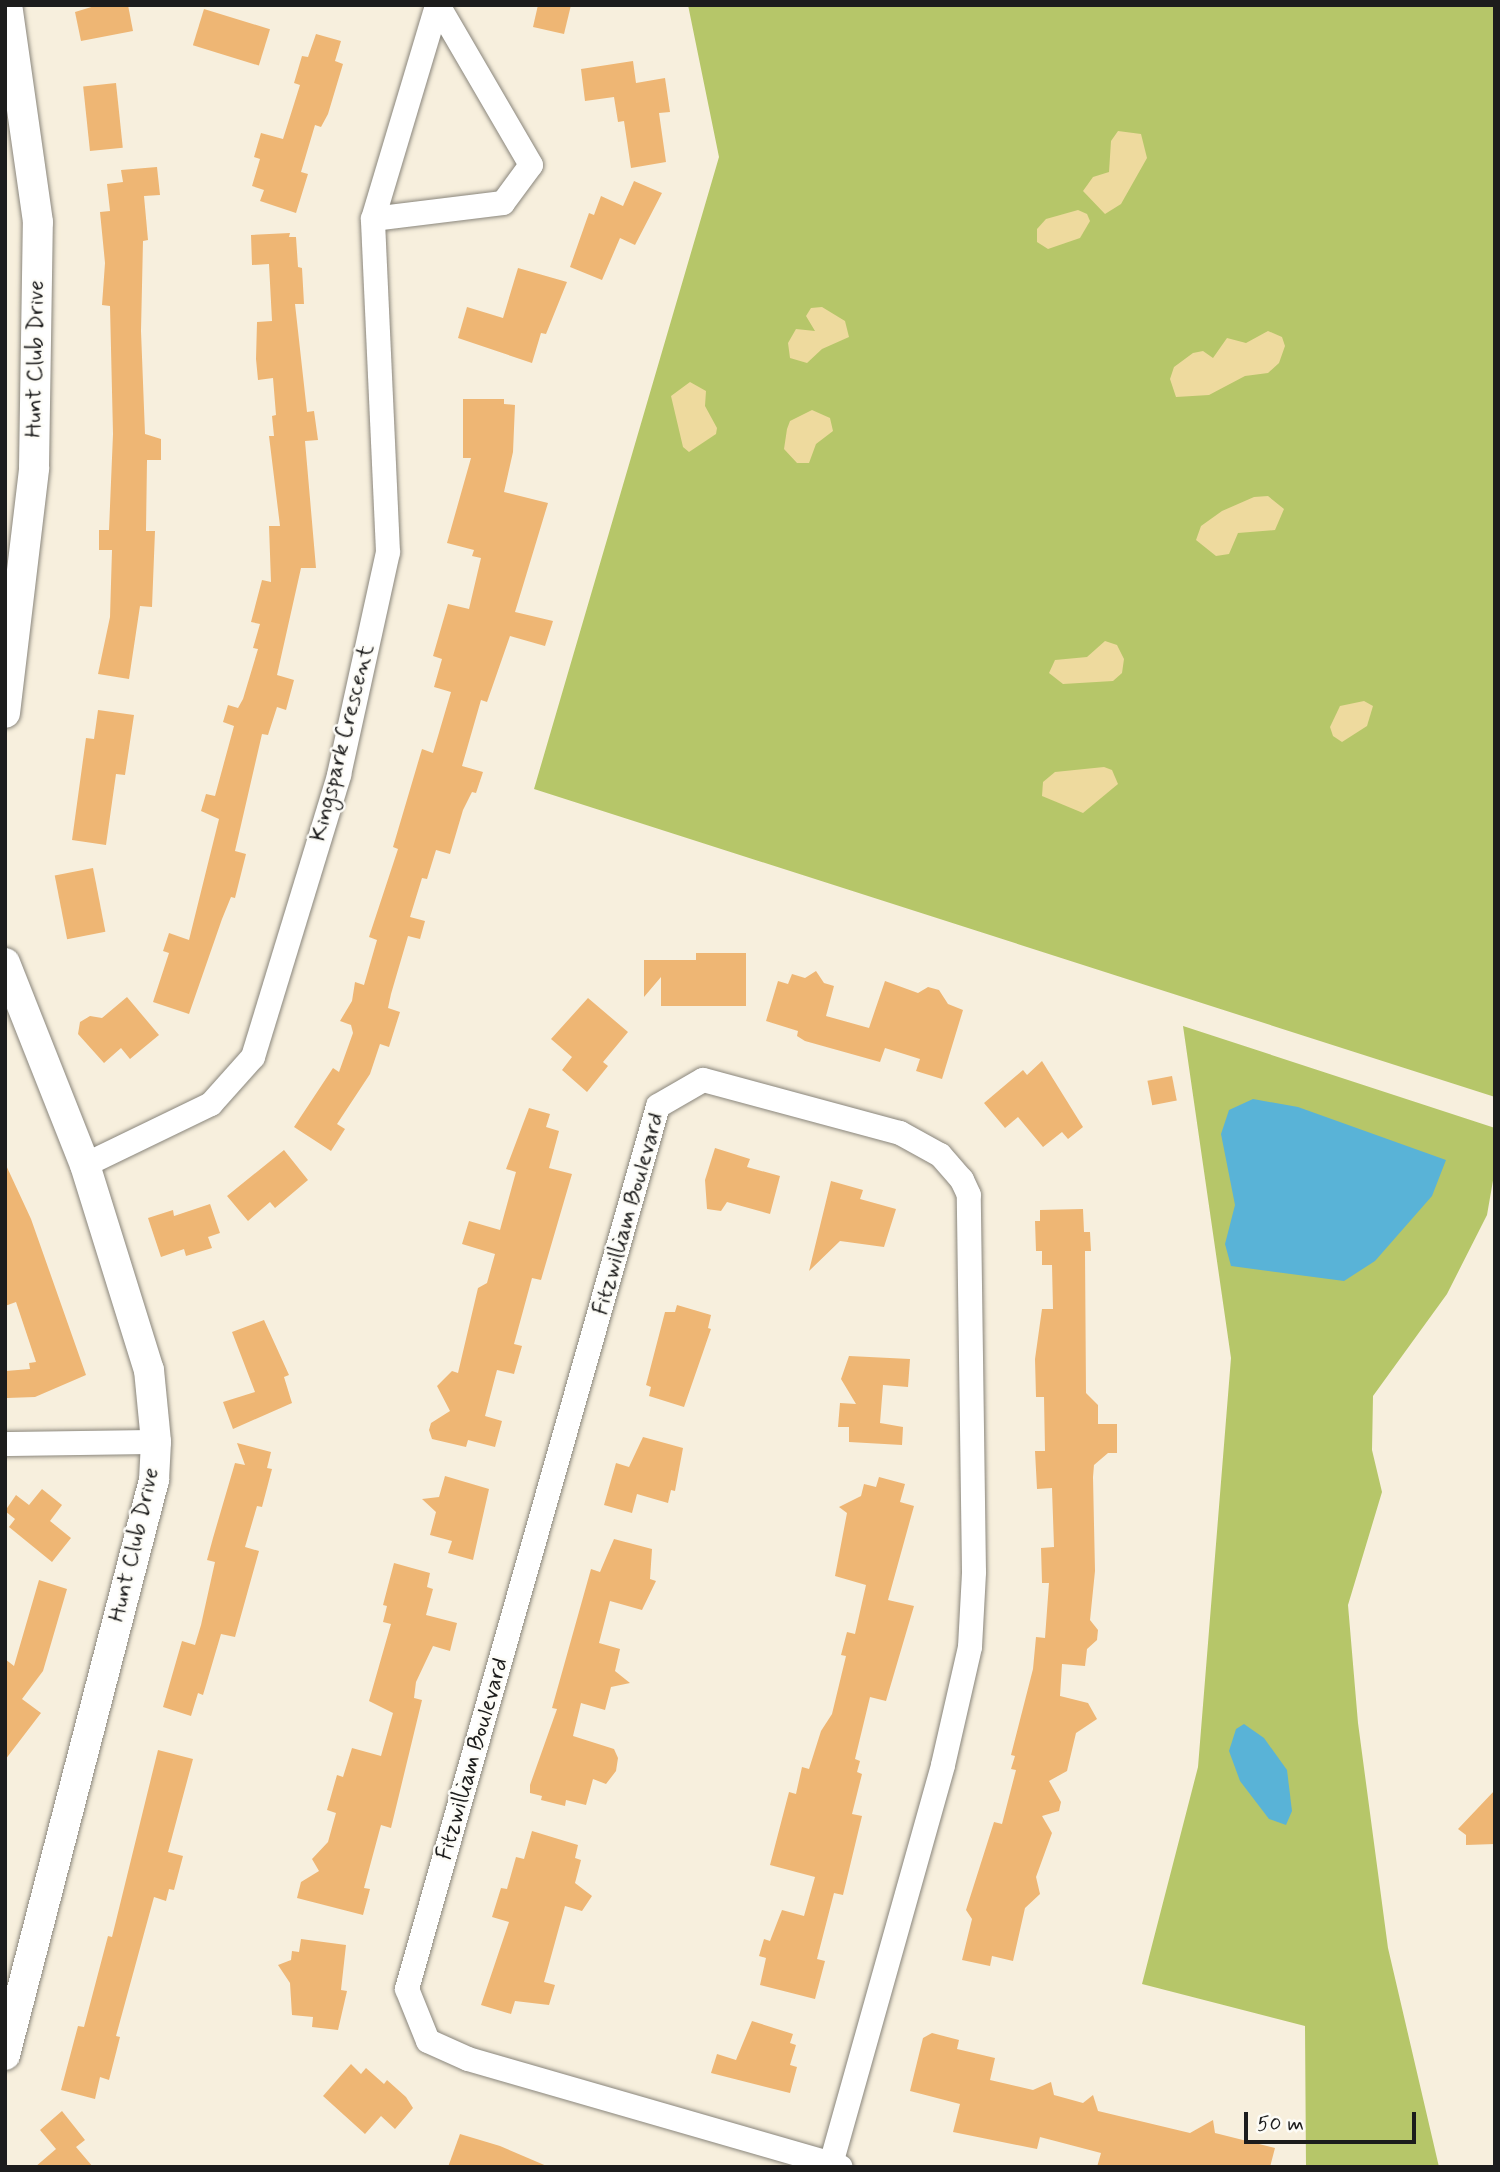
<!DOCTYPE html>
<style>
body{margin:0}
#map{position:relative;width:1500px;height:2172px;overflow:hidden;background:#f7efdd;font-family:Mynerve,sans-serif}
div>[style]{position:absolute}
.green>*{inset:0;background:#b6c669}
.sand>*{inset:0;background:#eeda9e}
.water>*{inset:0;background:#59b3d7}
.building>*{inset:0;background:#eeb674;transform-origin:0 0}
.roads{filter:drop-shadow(0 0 2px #8a867c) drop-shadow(0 0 2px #8a867c)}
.minor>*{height:24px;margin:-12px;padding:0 12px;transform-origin:12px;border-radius:12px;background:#fff}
.tertiary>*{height:30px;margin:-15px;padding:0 15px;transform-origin:15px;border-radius:15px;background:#fff}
span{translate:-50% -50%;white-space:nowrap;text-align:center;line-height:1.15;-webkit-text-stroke:5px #fdfcf7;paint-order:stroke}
.street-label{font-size:23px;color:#1c1c1c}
.frame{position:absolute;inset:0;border:7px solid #1c1c1c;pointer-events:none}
.scale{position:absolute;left:1244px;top:2112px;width:172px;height:32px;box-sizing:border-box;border:4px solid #1c1c1c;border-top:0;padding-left:9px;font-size:21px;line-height:24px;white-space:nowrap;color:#1c1c1c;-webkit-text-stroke:5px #fdfcf7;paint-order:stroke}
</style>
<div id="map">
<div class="green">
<div style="clip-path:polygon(688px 5px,1495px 5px,1495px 1097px,534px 789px,719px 157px)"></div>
<div style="clip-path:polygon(1183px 1026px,1495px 1128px,1495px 1169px,1487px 1215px,1447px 1294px,1373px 1396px,1372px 1450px,1382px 1492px,1348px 1605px,1358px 1723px,1388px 1948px,1439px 2167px,1306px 2167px,1305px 2026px,1142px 1984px,1198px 1767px,1231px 1358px)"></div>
</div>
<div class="sand">
<div style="clip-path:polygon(1118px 131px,1141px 134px,1147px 158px,1121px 204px,1105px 214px,1083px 191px,1093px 177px,1109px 172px,1111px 141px)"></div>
<div style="clip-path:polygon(1078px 210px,1087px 214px,1090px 221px,1080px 238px,1048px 249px,1037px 242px,1037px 229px,1046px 219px)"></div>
<div style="clip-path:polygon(822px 307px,845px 321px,849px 337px,822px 349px,807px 363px,790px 358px,788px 343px,796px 329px,815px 331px,806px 316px,811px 308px)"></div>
<div style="clip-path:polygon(1268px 331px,1282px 337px,1285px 346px,1279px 363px,1268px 373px,1245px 376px,1209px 395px,1176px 397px,1170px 379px,1174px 367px,1193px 353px,1203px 351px,1213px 358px,1227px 338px,1246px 343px)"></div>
<div style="clip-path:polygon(690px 382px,706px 391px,705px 406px,717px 428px,716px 434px,689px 452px,683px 447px,671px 396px)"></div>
<div style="clip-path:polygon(812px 410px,830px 418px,833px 431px,816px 444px,809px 463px,797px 463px,784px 449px,787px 429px,790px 421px)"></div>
<div style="clip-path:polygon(1268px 496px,1284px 509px,1275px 530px,1238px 533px,1229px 554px,1216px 556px,1196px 540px,1201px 526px,1222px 511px,1254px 497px)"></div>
<div style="clip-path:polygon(1105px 641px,1117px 645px,1124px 659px,1122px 673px,1113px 681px,1063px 684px,1049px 673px,1055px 660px,1087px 657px)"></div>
<div style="clip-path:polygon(1364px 701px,1373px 706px,1367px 726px,1342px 742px,1333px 736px,1330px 727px,1340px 706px)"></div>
<div style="clip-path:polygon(1104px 767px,1112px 770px,1118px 784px,1083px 813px,1042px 796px,1043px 782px,1055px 772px)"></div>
</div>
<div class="water">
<div style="clip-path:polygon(1253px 1099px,1298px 1107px,1446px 1160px,1432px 1196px,1375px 1261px,1344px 1281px,1231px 1266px,1225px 1244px,1235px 1205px,1221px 1134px,1229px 1110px)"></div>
<div style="clip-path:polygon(1244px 1724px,1264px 1738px,1287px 1770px,1292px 1811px,1286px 1825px,1269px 1819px,1240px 1781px,1229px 1751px,1236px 1729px)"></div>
</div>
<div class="building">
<div style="clip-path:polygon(98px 5px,128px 5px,133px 31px,81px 41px,75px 12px)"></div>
<div style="clip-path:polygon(538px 5px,571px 5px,564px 34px,533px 27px)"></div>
<div style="left:204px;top:9px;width:69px;height:38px;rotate:17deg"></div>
<div style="clip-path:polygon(316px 34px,341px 41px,335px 61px,343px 64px,328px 114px,321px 127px,315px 125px,301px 172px,308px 174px,296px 213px,260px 201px,264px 190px,252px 186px,260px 159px,254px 157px,261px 133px,283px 139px,300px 85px,294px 83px,302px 56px,308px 57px)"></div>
<div style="clip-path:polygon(633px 61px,636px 83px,665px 78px,670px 112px,659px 113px,666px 162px,631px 168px,624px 121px,618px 122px,614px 97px,585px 101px,581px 69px)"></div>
<div style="left:116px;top:83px;width:65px;height:33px;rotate:84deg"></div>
<div style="clip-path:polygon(157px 167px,160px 195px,144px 196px,148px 240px,143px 241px,141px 331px,145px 434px,161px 439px,161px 460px,147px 460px,146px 531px,155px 531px,152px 607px,140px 606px,129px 679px,98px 674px,110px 617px,112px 550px,99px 550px,99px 530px,109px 530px,113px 434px,110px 306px,102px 305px,105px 263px,100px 212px,110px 211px,107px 184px,123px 182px,121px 170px)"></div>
<div style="clip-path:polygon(634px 181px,662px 193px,635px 245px,620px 238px,602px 280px,570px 267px,589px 213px,594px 215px,601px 196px,623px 206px)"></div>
<div style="clip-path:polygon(290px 233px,289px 237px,296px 237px,298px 267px,302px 268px,304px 304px,295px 304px,307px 412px,314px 411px,318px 440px,305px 441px,316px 568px,301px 568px,277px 675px,294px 680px,286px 710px,277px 707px,268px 735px,262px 734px,235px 851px,246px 854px,235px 898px,231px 897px,222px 919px,189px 1014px,153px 1002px,169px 953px,163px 951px,169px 933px,189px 940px,219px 819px,201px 811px,206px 794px,215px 796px,234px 726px,223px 722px,228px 705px,238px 708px,243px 699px,258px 649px,253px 648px,260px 624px,251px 622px,262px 580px,271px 582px,269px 526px,280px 526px,269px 436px,274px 436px,272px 416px,276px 415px,273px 378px,258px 380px,256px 359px,257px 322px,272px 321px,269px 264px,252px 265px,251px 235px)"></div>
<div style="clip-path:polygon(518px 268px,567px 282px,546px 334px,541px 333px,532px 363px,458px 338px,467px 307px,503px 318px)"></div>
<div style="clip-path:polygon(463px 399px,504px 399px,504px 404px,515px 405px,513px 452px,504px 492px,548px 503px,515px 612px,553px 621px,545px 646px,510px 636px,487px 702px,481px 700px,462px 766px,483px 772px,476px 793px,472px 792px,463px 810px,450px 854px,436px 850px,427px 879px,422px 878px,410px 917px,425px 921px,420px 939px,408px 936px,391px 994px,388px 1008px,400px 1012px,389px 1047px,380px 1044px,370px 1074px,337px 1124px,345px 1129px,331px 1151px,294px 1127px,333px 1068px,339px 1072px,353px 1033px,351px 1025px,340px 1021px,352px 1001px,355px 982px,364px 985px,377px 940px,369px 937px,398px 849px,393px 847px,422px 749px,433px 753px,451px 692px,434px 687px,442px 659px,433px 656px,448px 604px,469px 609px,481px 558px,472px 556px,474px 550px,447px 543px,471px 458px,463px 458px)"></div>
<div style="clip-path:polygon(98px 710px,134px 715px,125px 775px,116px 774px,106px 845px,72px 840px,86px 738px,94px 739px)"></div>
<div style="left:93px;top:868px;width:65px;height:39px;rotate:79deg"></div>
<div style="clip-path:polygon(696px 953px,746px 953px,746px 1006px,661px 1006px,661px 977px,644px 997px,644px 960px,696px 960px)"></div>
<div style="clip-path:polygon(816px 971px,824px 983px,834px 986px,826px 1016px,869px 1028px,885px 981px,918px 993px,928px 987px,939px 990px,948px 1004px,963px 1010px,942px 1079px,916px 1071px,920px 1059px,885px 1048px,880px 1062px,805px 1041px,797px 1036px,798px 1031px,766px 1021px,778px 981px,788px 984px,792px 974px,805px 978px)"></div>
<div style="clip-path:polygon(127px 997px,159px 1035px,130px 1059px,121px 1048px,104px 1063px,78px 1034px,80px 1022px,90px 1016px,102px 1018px)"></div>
<div style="clip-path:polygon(588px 998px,628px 1032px,603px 1062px,608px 1066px,587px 1092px,562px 1070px,572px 1057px,551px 1039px)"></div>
<div style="clip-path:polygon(1042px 1061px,1083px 1127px,1068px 1139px,1062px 1132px,1043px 1147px,1018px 1117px,1005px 1128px,984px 1103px,1023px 1070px,1027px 1075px)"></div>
<div style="left:1172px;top:1076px;width:25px;height:25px;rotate:79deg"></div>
<div style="clip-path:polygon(529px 1108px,550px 1114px,546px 1127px,559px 1131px,549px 1168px,572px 1174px,541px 1280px,532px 1278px,514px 1344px,522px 1346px,514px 1374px,497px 1370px,485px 1416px,502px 1421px,495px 1447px,468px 1440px,466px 1447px,432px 1439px,429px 1430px,431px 1423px,450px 1411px,437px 1386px,452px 1371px,458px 1373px,478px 1288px,487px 1283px,495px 1254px,462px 1244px,469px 1221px,500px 1230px,516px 1172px,506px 1169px)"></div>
<div style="clip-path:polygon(715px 1148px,750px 1159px,747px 1167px,780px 1176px,770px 1214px,727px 1202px,721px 1211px,707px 1209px,705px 1180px)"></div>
<div style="clip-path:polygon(284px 1150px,308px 1180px,275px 1208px,270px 1202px,248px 1221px,227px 1196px)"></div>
<div style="clip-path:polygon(5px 1163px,31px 1219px,86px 1375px,35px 1397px,7px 1398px,6px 1371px,30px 1369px,29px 1363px,36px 1362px,16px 1302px,5px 1306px)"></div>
<div style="clip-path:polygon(831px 1181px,863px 1190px,860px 1199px,896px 1209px,884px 1247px,840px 1241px,809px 1271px)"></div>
<div style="clip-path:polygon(210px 1204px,220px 1233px,208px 1237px,212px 1248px,186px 1256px,184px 1249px,161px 1257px,148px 1218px,173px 1210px,174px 1216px)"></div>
<div style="clip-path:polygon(1083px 1209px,1084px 1232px,1090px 1232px,1091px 1251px,1085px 1251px,1086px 1393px,1098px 1405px,1098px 1424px,1117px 1424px,1117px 1453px,1108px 1453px,1094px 1465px,1093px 1477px,1095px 1571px,1090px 1620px,1098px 1630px,1097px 1640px,1087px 1649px,1085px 1666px,1062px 1664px,1060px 1696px,1088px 1703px,1097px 1719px,1076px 1733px,1067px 1771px,1049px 1781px,1061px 1802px,1059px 1811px,1042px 1816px,1052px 1833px,1036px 1877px,1040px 1894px,1025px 1908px,1013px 1961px,992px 1956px,990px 1966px,962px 1960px,972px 1919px,966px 1910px,994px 1822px,1002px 1824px,1016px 1770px,1011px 1769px,1015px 1756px,1011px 1755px,1033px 1669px,1036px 1637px,1045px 1638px,1049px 1583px,1042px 1583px,1041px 1548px,1054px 1547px,1052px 1488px,1037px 1489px,1035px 1451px,1045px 1451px,1044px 1397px,1036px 1397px,1035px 1359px,1042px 1309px,1053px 1309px,1052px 1265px,1042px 1265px,1042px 1251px,1036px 1251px,1035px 1221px,1040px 1221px,1040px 1210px)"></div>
<div style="clip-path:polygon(677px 1305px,711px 1315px,708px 1328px,711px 1329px,684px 1407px,649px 1396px,651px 1387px,646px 1385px,665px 1312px,675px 1312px)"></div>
<div style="clip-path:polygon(264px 1320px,289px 1375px,284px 1377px,292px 1403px,233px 1429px,223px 1402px,255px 1392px,232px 1332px)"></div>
<div style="clip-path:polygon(849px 1356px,910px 1359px,908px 1387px,883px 1385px,880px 1423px,903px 1427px,902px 1445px,849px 1442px,849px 1427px,838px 1427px,840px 1403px,856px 1404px,841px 1379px)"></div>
<div style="clip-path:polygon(643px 1437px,683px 1448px,675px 1491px,671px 1490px,668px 1503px,637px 1494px,632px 1513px,604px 1505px,616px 1463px,629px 1467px)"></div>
<div style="clip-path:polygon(237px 1443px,271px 1452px,267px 1468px,272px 1469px,262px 1507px,257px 1506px,245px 1547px,259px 1551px,235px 1637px,221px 1634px,203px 1695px,198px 1693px,191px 1716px,163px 1707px,182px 1641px,195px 1645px,201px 1625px,215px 1562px,207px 1560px,213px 1538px,235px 1463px,245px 1465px)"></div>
<div style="clip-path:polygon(445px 1476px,489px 1489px,473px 1560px,448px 1553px,452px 1541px,430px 1535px,436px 1512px,422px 1499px,439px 1497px)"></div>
<div style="clip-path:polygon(879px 1477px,905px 1484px,900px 1502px,914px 1506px,888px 1600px,914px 1606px,886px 1701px,870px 1697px,855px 1759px,860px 1761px,857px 1772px,862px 1774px,852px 1814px,862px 1816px,843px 1895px,834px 1893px,817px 1959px,825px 1961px,815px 1999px,760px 1985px,766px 1958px,759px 1956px,764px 1939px,770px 1941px,782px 1910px,804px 1916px,815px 1877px,770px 1865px,789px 1792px,796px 1794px,802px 1767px,809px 1769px,821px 1731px,832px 1714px,846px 1656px,841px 1655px,847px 1632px,855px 1634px,866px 1585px,835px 1576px,847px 1513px,839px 1507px,861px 1496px,864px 1484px,876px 1487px)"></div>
<div style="clip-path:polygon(42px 1489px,62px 1505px,50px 1521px,71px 1538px,52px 1562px,9px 1527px,15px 1519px,5px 1511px,16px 1495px,29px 1505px)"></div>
<div style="clip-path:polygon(614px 1539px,652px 1549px,650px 1579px,656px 1581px,642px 1610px,610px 1601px,599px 1643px,620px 1649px,615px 1671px,630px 1683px,611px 1687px,605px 1710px,581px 1703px,573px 1736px,614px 1749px,618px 1758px,616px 1771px,606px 1784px,593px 1779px,586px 1805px,566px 1800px,565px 1806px,541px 1800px,542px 1796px,530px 1793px,530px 1785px,557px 1709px,552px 1708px,591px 1569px,600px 1572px)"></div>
<div style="clip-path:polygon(394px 1563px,430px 1573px,427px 1587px,433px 1589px,426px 1615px,457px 1623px,450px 1651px,433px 1646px,416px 1682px,414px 1698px,422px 1700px,391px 1828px,381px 1825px,364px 1888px,370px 1889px,363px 1915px,297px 1898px,301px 1882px,319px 1871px,312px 1859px,328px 1842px,336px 1813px,327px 1810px,337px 1775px,343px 1777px,352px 1748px,381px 1756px,393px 1713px,369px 1701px,391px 1624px,383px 1622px,387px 1606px,383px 1605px)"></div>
<div style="clip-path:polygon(39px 1580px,67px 1589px,43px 1671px,22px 1699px,41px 1713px,5px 1760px,5px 1659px,14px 1666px)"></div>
<div style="clip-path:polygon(158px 1750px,193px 1759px,168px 1852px,183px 1856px,174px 1890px,169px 1889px,166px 1901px,154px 1897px,116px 2036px,120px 2037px,109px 2080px,100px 2077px,95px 2099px,61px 2090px,78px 2026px,84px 2027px,108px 1936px,112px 1937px)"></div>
<div style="clip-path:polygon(1495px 1790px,1495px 1844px,1466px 1845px,1466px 1835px,1458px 1829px)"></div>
<div style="clip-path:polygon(532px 1831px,578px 1845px,575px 1858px,581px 1860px,575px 1883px,592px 1896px,582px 1911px,565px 1906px,544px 1982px,555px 1985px,549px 2005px,515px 2001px,511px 2014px,481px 2005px,509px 1922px,492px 1917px,501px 1888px,507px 1889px,516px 1857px,524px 1859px)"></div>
<div style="clip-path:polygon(301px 1939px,346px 1945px,341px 1990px,347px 1991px,338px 2030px,312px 2027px,313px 2017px,292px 2015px,290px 1983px,278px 1965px,291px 1960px,292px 1951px,299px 1952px)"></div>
<div style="clip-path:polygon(752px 2021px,793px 2034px,790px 2043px,796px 2045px,790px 2065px,797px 2067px,790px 2093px,711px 2073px,717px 2054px,736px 2060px)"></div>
<div style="clip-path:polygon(932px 2033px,959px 2040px,957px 2049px,995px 2058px,990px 2080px,1033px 2090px,1051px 2082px,1054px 2095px,1083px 2103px,1093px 2095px,1098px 2111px,1190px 2133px,1213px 2120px,1215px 2133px,1275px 2148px,1270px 2167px,1097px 2167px,1101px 2153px,1040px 2137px,1037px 2149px,953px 2132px,960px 2104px,910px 2091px,923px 2038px)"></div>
<div style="clip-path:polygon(351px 2064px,361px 2074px,366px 2068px,384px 2084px,387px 2080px,406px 2097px,413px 2108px,395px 2129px,381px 2116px,365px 2134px,323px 2096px)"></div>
<div style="clip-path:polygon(62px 2111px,85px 2140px,76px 2147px,93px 2167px,35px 2167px,56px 2149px,40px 2130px)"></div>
<div style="clip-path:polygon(460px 2134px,500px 2146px,549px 2167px,448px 2167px)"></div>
</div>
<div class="roads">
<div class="minor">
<div style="left:373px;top:219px;width:223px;rotate:-73.3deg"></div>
<div style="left:85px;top:1165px;width:140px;rotate:-25.8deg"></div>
<div style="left:211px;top:1104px;width:63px;rotate:-48.2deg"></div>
<div style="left:253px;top:1057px;width:295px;rotate:-73deg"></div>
<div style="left:339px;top:775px;width:228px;rotate:-77.6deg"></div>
<div style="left:388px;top:552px;width:333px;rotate:-92.6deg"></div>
<div style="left:373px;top:219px;width:131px;rotate:-7deg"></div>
<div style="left:503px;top:203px;width:47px;rotate:-53.6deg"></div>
<div style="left:531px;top:165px;width:185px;rotate:-120.2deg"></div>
<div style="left:5px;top:1444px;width:151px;rotate:-0.8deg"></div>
<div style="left:830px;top:2167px;width:3px;rotate:-72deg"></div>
<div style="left:831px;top:2164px;width:414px;rotate:-74.3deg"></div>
<div style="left:943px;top:1765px;width:121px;rotate:-77.1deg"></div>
<div style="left:970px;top:1647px;width:75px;rotate:-86.9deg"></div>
<div style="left:974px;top:1572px;width:377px;rotate:-90.8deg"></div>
<div style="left:969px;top:1195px;width:17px;rotate:-115deg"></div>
<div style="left:962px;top:1180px;width:33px;rotate:-131deg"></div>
<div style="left:940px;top:1155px;width:46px;rotate:-151.2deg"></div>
<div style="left:900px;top:1133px;width:204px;rotate:-164.9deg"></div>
<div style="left:703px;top:1080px;width:52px;rotate:150deg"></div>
<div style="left:658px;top:1106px;width:918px;rotate:105.87deg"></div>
<div style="left:407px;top:1989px;width:56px;rotate:68deg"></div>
<div style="left:428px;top:2041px;width:44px;rotate:24.2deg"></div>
<div style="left:468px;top:2059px;width:378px;rotate:16.1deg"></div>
<div style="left:831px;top:2164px;width:10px;rotate:17deg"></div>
</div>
<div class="tertiary">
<div style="left:5px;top:713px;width:247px;rotate:-83.2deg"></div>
<div style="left:34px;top:468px;width:246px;rotate:-89.1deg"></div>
<div style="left:38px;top:222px;width:219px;rotate:-98.1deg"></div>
<div style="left:5px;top:963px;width:217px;rotate:68.4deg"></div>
<div style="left:85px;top:1165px;width:215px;rotate:72.7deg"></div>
<div style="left:149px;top:1370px;width:72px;rotate:84.4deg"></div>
<div style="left:156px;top:1442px;width:38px;rotate:93deg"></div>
<div style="left:154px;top:1480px;width:594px;rotate:104.53deg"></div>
</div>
</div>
<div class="street-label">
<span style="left:36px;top:359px;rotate:-89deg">Hunt Club Drive</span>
<span style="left:343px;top:743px;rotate:-76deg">Kingspark Crescent</span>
<span style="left:629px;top:1214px;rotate:-74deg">Fitzwilliam Boulevard</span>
<span style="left:135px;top:1545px;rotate:-77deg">Hunt Club Drive</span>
<span style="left:473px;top:1759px;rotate:-74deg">Fitzwilliam Boulevard</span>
</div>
<div class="frame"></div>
<div class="scale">50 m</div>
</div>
